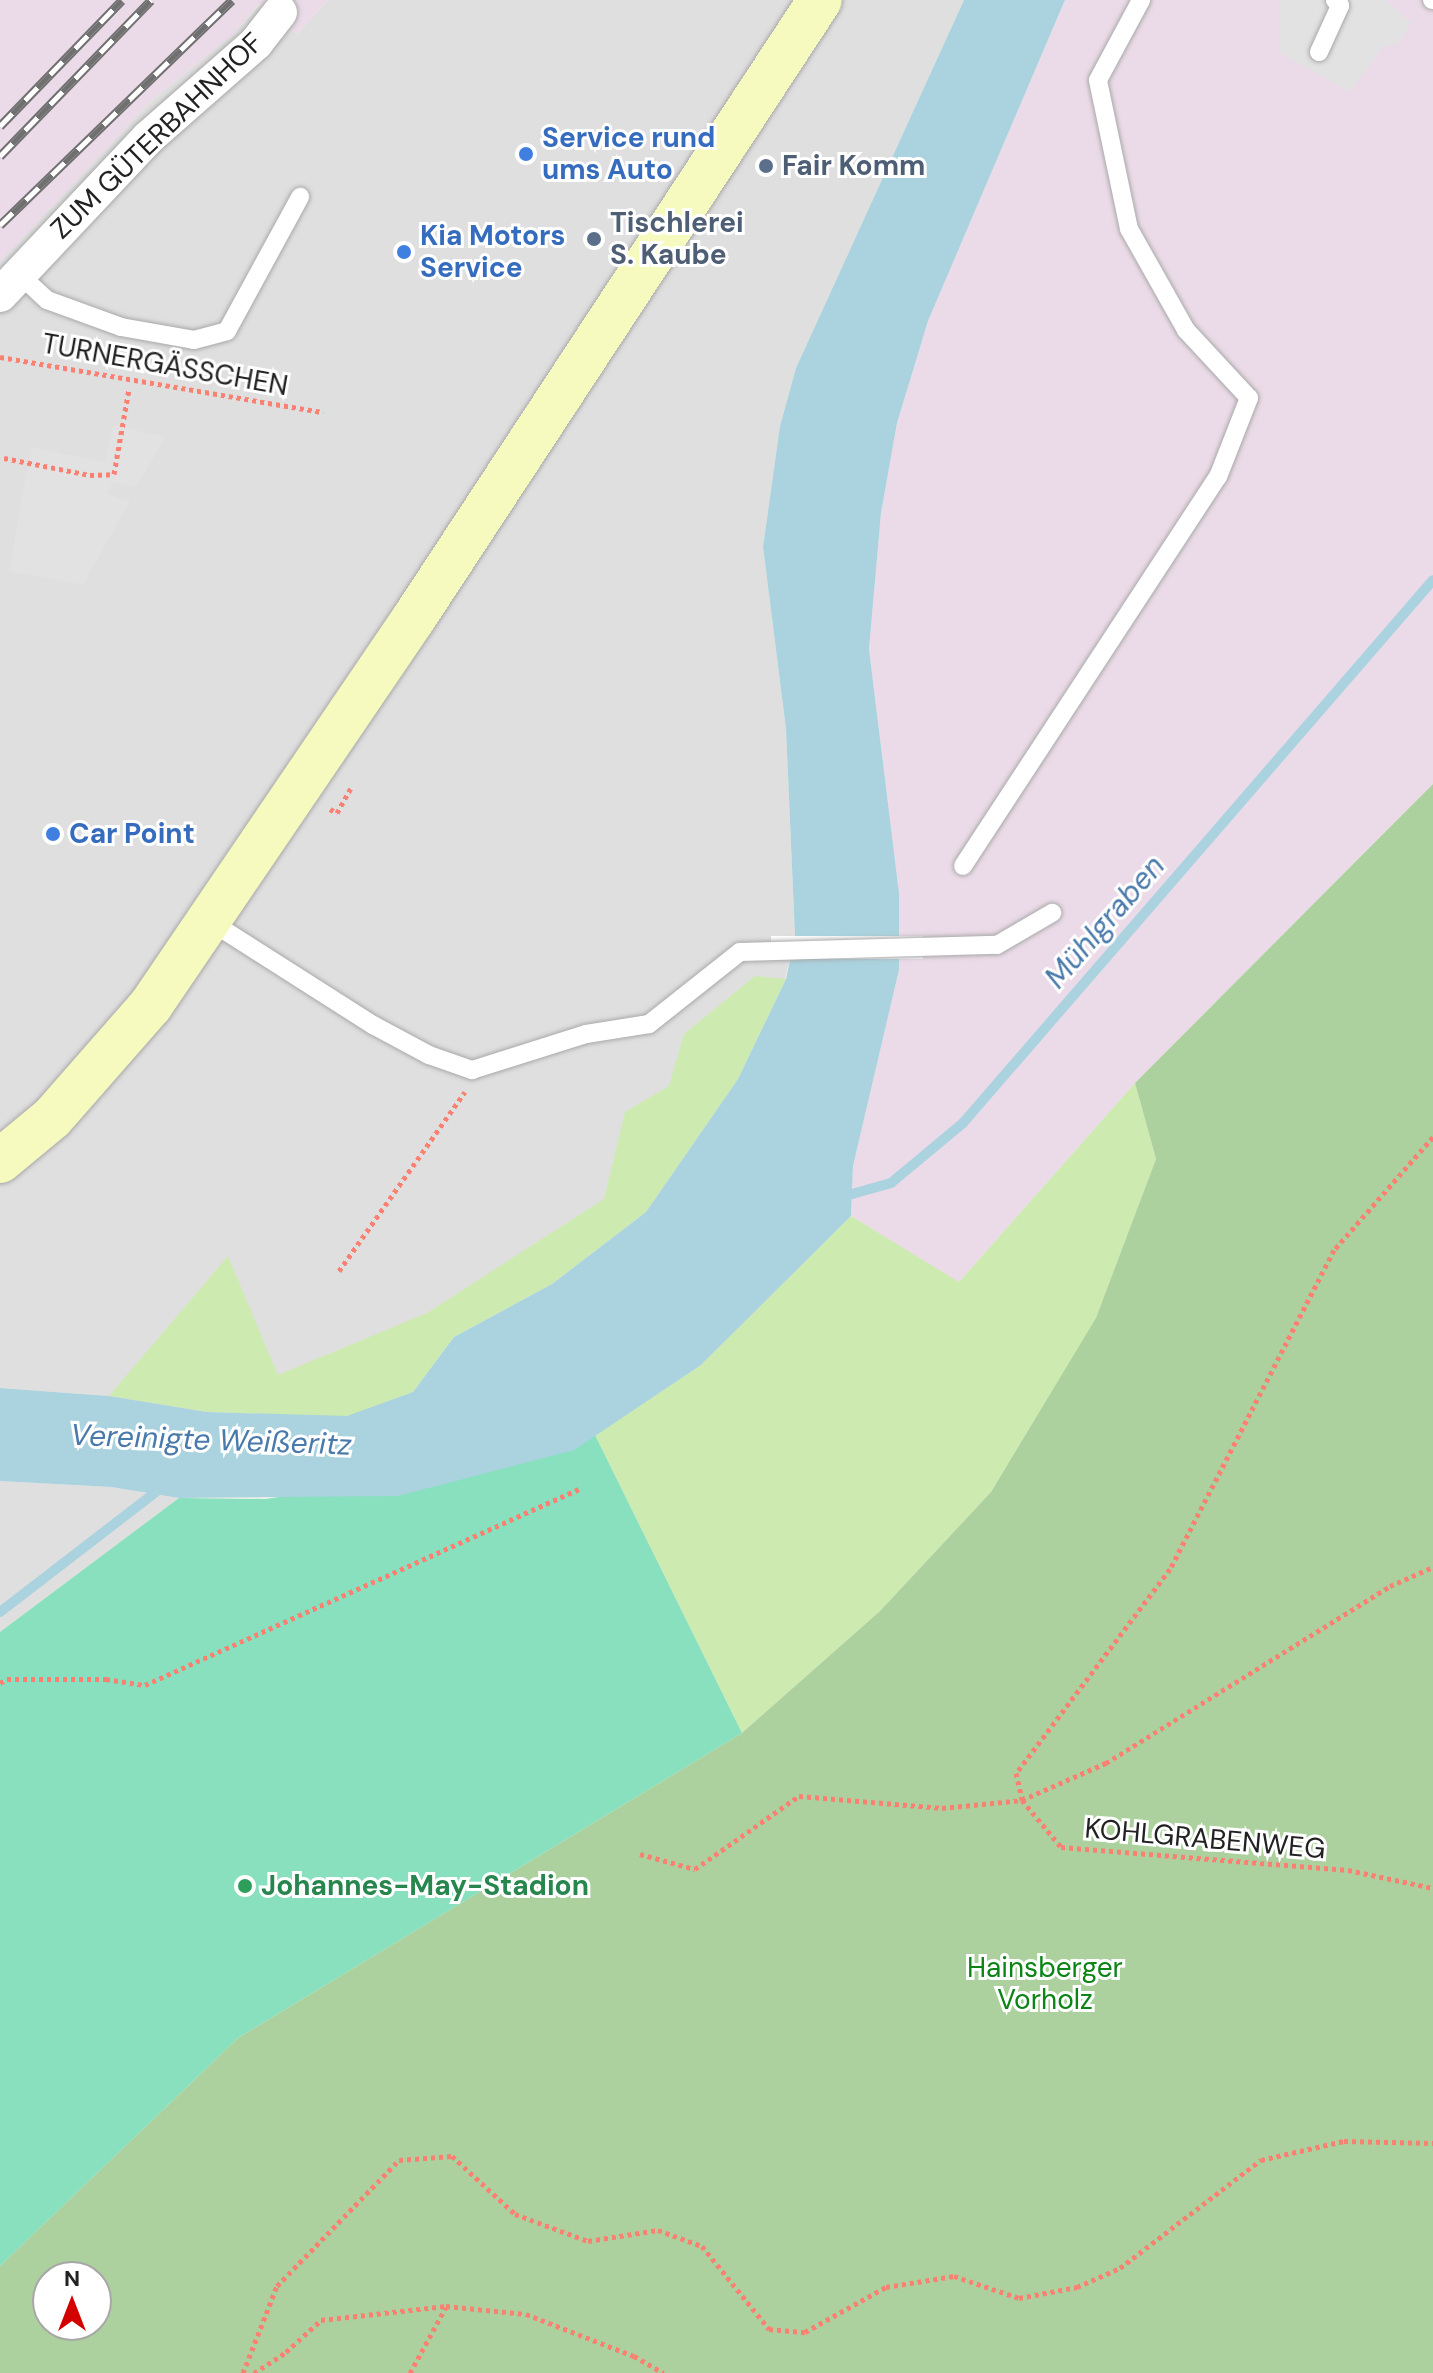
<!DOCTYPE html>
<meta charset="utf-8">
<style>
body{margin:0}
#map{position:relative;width:1433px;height:2373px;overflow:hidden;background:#f2efe9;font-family:"DM Sans",sans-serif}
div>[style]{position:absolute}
.residential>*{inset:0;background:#e0dfdf}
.industrial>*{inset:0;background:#ebdbe8}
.grass>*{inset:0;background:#cdebb0}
.forest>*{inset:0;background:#add19e}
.pitch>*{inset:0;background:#88e0be}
.parking>*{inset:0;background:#e2e2e2}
.water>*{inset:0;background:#aad3df}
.pier>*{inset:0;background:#fff;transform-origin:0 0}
.stream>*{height:10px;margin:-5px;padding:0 5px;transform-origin:5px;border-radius:5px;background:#aad3df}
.path>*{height:5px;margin-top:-2.5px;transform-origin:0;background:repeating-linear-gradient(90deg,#fa8072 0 4px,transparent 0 8px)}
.roads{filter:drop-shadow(0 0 2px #a9a9a9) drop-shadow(0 0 2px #a9a9a9)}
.service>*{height:18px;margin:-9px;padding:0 9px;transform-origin:9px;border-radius:9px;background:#fff}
.minor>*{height:34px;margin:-17px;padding:0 17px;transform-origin:17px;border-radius:17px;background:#fff}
.secondary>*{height:44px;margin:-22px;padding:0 22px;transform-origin:22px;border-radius:22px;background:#f7fabf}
.rail>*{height:9px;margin-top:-4.5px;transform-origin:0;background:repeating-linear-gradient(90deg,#fff 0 18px,#707070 0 36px);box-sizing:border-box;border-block:2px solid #707070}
.dots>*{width:22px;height:22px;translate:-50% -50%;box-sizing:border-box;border:4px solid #fff;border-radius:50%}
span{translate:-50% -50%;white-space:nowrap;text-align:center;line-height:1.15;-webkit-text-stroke:6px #fff;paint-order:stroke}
.street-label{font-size:28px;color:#222}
.shop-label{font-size:28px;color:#366cbe;font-weight:700}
.left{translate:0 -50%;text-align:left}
.service-label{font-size:28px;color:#4e5e75;font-weight:700}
.leisure-label{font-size:28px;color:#27864d;font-weight:700}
.park-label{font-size:28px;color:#0c8416}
.water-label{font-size:30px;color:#4a7aab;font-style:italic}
.north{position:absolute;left:32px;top:2261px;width:80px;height:80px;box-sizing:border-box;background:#fff;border:2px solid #a7a7a7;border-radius:50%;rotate:0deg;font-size:22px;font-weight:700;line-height:32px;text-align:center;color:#222}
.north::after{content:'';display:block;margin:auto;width:28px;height:36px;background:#d40000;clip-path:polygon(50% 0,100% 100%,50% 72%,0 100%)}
</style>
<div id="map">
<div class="residential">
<div style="clip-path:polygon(328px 0,964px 0,796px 368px,780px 426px,763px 547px,786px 729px,795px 936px,785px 979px,552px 1284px,207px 1412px,109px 1396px,0 1388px,0 262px,152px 100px,233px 34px,260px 4px,297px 34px)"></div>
<div style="clip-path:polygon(0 1481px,111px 1487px,179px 1498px,0 1632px)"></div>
</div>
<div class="industrial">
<div style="clip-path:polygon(0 0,328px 0,297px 34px,259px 4px,233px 34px,152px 100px,0 262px)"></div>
<div style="clip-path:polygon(1065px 0,1433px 0,1433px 784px,1135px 1083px,958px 1283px,851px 1216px,853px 1166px,899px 970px,899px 893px,869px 649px,881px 513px,897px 423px,928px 321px)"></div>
</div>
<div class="grass">
<div style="clip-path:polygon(755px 976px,786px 979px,738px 1079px,646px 1212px,552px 1284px,454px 1337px,413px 1392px,347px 1417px,207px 1412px,109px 1396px,228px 1256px,278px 1375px,427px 1313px,604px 1199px,625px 1112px,669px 1086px,684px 1034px)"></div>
<div style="clip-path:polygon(1135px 1083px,1156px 1159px,1096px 1319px,991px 1492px,880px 1611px,742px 1733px,595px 1435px,701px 1365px,851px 1216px,959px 1282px)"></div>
</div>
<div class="forest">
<div style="clip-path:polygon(evenodd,1433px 784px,1433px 2373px,0 2373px,0 2266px,238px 2038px,742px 1733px,880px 1611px,991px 1492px,1096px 1318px,1156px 1159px,1135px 1083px,1433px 784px,48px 2277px,96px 2277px,96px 2325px,48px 2325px,48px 2277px)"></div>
</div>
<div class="pitch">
<div style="clip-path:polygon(595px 1435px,742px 1733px,238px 2038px,0 2266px,0 1632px,179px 1498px,266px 1499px,573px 1450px)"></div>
</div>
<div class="parking">
<div style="clip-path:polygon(1280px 0,1385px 0,1411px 23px,1397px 45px,1383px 46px,1350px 92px,1279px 52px)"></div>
<div style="clip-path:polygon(113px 425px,165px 437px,136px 488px,114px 482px,106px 494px,130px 501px,83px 585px,9px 571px,31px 447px,105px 462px)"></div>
</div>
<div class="water">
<div style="clip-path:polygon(964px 0,1065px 0,928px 321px,897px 423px,881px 513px,869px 649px,899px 893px,899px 970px,853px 1166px,851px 1216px,701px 1365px,574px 1450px,398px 1496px,179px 1498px,111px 1487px,0 1481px,0 1388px,109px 1396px,207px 1412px,347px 1416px,413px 1392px,454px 1337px,552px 1284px,646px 1212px,738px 1079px,786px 979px,795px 936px,786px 729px,763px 547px,780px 426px,796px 368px)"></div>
</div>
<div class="pier">
<div style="left:923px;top:936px;width:23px;height:152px;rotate:90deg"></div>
</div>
<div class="stream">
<div style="left:840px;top:1193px;width:12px;rotate:5deg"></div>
<div style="left:852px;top:1194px;width:41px;rotate:-15.8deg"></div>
<div style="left:891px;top:1183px;width:94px;rotate:-39.8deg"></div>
<div style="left:963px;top:1123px;width:718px;rotate:-49.12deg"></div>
<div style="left:0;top:1612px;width:210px;rotate:-37.6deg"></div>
</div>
<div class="path">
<div style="left:0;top:357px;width:328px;rotate:9.7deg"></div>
<div style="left:4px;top:458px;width:88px;rotate:11.2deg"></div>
<div style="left:90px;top:475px;width:24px;rotate:-2deg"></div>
<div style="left:114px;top:474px;width:86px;rotate:-80deg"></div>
<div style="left:330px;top:809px;width:8px;rotate:30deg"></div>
<div style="left:337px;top:813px;width:31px;rotate:-61deg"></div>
<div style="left:1433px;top:1137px;width:150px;rotate:131.2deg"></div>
<div style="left:1334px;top:1250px;width:359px;rotate:117.2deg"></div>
<div style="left:1170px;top:1569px;width:256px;rotate:127deg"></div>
<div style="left:1016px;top:1773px;width:28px;rotate:77deg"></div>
<div style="left:1022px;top:1800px;width:61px;rotate:50.3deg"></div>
<div style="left:1061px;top:1847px;width:288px;rotate:4.6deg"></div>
<div style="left:1348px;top:1870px;width:87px;rotate:12deg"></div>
<div style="left:339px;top:1271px;width:219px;rotate:-54.9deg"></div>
<div style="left:0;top:1683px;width:8px;rotate:-30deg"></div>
<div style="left:7px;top:1679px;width:99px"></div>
<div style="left:106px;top:1679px;width:39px;rotate:9deg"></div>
<div style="left:145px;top:1685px;width:476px;rotate:-24.3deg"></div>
<div style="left:640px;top:1854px;width:57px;rotate:15.3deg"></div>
<div style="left:695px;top:1869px;width:127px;rotate:-35.1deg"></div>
<div style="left:799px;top:1796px;width:144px;rotate:4.8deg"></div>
<div style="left:942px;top:1808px;width:80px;rotate:-5.7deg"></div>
<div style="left:1022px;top:1800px;width:92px;rotate:-23.8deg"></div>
<div style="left:1106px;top:1763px;width:335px;rotate:-31.9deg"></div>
<div style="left:1390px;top:1586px;width:47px;rotate:-23.8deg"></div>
<div style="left:243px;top:2373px;width:93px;rotate:-68.7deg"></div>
<div style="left:277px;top:2286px;width:175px;rotate:-45.9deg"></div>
<div style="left:399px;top:2160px;width:53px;rotate:-4.3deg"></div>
<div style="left:452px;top:2156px;width:86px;rotate:42.6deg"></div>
<div style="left:515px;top:2214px;width:78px;rotate:20.3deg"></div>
<div style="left:588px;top:2241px;width:71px;rotate:-8.9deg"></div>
<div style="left:658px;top:2230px;width:47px;rotate:20deg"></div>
<div style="left:702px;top:2246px;width:107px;rotate:51.1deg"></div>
<div style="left:769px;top:2329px;width:36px;rotate:5deg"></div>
<div style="left:805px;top:2332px;width:93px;rotate:-29.1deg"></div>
<div style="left:886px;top:2287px;width:69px;rotate:-9.2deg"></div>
<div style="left:954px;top:2276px;width:69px;rotate:18.7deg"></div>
<div style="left:1019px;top:2298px;width:59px;rotate:-10.7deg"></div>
<div style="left:1077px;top:2287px;width:47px;rotate:-23.8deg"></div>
<div style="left:1120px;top:2268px;width:178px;rotate:-37.5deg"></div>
<div style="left:1261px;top:2160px;width:85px;rotate:-12.9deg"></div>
<div style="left:1344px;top:2141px;width:89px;rotate:1.3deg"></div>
<div style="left:254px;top:2373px;width:38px;rotate:-33deg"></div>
<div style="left:286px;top:2352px;width:47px;rotate:-42.4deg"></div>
<div style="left:321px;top:2320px;width:126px;rotate:-6.4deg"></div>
<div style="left:446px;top:2306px;width:80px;rotate:5.7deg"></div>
<div style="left:526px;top:2314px;width:116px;rotate:21.3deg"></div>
<div style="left:634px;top:2356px;width:34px;rotate:30deg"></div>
<div style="left:410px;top:2373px;width:75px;rotate:-61.4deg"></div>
</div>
<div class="roads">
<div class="service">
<div style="left:1432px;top:0;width:1px"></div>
<div style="left:1319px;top:52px;width:51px;rotate:-65.5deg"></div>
<div style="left:1340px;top:6px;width:8px;rotate:-130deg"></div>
<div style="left:19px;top:274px;width:38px;rotate:43deg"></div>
<div style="left:47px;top:300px;width:79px;rotate:20deg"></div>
<div style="left:121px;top:327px;width:74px;rotate:10.1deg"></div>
<div style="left:194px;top:340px;width:34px;rotate:-15deg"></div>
<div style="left:227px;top:331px;width:153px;rotate:-61.4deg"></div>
<div style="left:963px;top:866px;width:465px;rotate:-56.8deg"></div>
<div style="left:1218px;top:477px;width:85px;rotate:-68.6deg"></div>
<div style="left:1249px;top:398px;width:93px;rotate:-132.8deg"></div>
<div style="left:1186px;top:330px;width:116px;rotate:-119.4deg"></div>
<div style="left:1129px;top:229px;width:152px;rotate:-101.8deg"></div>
<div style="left:1098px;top:80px;width:91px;rotate:-61.7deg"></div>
<div style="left:208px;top:920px;width:196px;rotate:32.5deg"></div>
<div style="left:373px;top:1025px;width:64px;rotate:28.2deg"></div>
<div style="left:429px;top:1055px;width:46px;rotate:19.2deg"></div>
<div style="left:472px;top:1070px;width:120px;rotate:-17.5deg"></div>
<div style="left:586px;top:1034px;width:64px;rotate:-9deg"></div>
<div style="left:649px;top:1024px;width:116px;rotate:-38.4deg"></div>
<div style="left:740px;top:952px;width:257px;rotate:-1.6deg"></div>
<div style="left:997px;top:945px;width:64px;rotate:-30.2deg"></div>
</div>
<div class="minor">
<div style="left:0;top:295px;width:216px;rotate:-46.7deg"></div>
<div style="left:148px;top:138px;width:144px;rotate:-41.3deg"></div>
<div style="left:256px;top:43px;width:39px;rotate:-52deg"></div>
</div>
<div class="secondary">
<div style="left:0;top:1161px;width:67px;rotate:-39.6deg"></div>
<div style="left:52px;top:1118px;width:150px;rotate:-48.8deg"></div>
<div style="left:151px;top:1005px;width:468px;rotate:-55.8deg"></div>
<div style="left:414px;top:618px;width:739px;rotate:-56.7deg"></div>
</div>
</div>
<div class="rail">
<div style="left:0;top:126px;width:175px;rotate:-45.9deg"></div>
<div style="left:0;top:156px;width:217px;rotate:-45.9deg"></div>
<div style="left:0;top:225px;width:323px;rotate:-44.1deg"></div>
</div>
<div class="dots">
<div style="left:526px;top:154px;background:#3f7fe0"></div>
<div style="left:766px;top:166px;background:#5c6f8a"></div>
<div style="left:594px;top:239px;background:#5c6f8a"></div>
<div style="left:404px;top:252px;background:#3f7fe0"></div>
<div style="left:53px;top:834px;background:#3f7fe0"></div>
<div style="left:245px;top:1886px;background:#2e9e5b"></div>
</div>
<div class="street-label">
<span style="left:157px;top:136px;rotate:-44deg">ZUM GÜTERBAHNHOF</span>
<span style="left:165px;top:365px;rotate:10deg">TURNERGÄSSCHEN</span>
<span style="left:1205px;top:1839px;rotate:5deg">KOHLGRABENWEG</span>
</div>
<div class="shop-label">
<span class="left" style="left:542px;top:154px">Service rund<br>ums Auto</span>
<span class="left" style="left:420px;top:252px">Kia Motors<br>Service</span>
<span class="left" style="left:69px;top:834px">Car Point</span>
</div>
<div class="service-label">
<span class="left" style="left:782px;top:166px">Fair Komm</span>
<span class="left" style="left:610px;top:239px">Tischlerei<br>S. Kaube</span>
</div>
<div class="leisure-label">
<span class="left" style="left:261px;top:1886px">Johannes-May-Stadion</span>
</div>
<div class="park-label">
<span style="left:1045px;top:1984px">Hainsberger<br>Vorholz</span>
</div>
<div class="water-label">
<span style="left:1105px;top:922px;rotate:-49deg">Mühlgraben</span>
<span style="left:211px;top:1440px;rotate:2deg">Vereinigte Weißeritz</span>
</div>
<div class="north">N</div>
</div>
